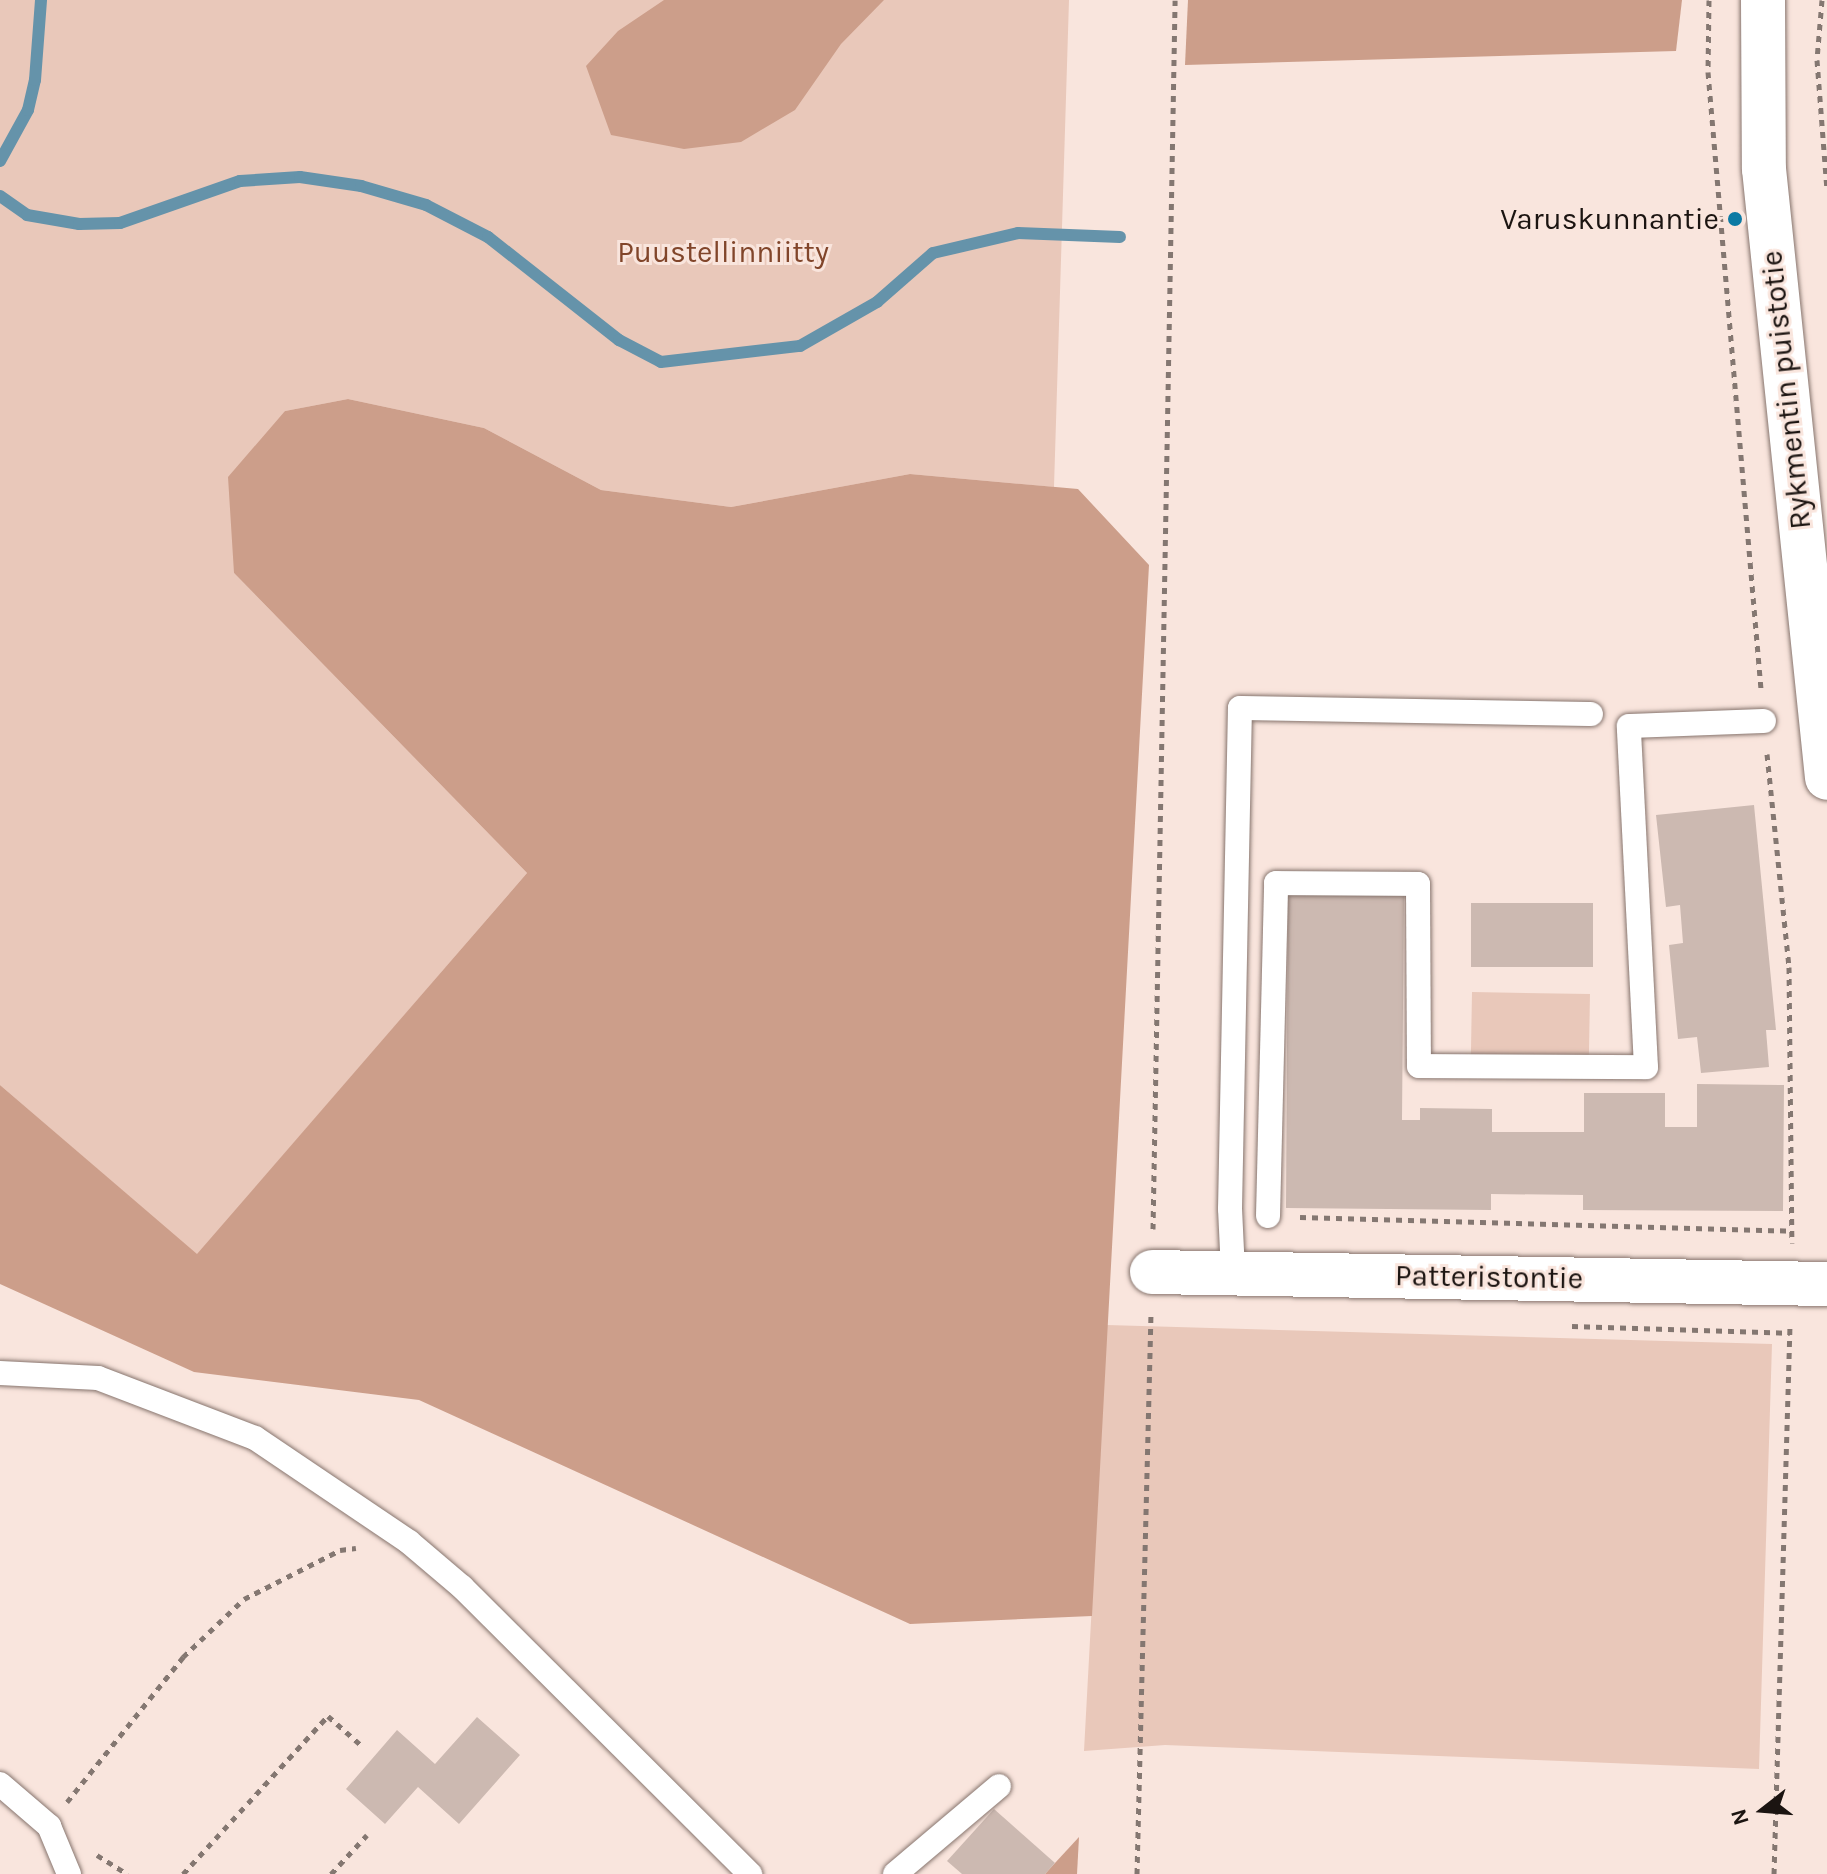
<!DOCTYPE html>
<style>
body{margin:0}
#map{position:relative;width:1827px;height:1874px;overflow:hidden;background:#f9e5dd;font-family:Karla,sans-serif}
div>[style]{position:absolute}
.green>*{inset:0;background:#e9c8ba;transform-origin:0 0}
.forest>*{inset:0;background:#cc9e8a}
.stream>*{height:12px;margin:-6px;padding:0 6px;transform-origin:6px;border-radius:6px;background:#6593aa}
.building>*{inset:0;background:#ccb9b1;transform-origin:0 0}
.path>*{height:5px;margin-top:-2.5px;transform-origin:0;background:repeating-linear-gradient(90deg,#847771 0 6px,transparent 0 12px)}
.roads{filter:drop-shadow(0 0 2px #87756e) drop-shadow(0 0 2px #87756e)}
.lane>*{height:24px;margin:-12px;padding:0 12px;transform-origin:12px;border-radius:12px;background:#fff}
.street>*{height:44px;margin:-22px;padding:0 22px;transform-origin:22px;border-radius:22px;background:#fff}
.secondary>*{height:44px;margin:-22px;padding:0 22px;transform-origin:22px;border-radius:22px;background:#fff}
.dots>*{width:22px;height:22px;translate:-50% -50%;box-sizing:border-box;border:4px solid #f9e5dd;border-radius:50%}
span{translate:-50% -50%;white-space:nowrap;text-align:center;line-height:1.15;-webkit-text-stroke:6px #f9e5dd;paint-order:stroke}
.poi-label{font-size:30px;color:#1b1411}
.right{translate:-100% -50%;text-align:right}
.park-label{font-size:30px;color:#81452a}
.street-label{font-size:30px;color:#1b1411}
.north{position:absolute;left:1723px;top:1770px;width:80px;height:80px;-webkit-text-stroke:6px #f9e5dd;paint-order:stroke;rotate:253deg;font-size:22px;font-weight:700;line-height:32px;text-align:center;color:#1b1411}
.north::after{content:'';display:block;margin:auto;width:28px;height:36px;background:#1b1411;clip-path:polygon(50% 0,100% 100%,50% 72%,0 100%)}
</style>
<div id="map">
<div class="green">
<div style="clip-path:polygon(0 0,1069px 0,1054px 487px,910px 474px,731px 507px,601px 490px,484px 428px,348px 399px,285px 411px,234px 573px,527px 873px,197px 1255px,0 1085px)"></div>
<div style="left:1472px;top:992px;width:118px;height:75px;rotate:1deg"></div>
<div style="clip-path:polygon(1107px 1325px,1772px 1344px,1759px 1769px,1165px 1745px,1084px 1751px)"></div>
</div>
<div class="forest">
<div style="clip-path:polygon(664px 0,884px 0,841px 44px,795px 110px,741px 142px,684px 149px,611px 135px,586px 66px,618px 31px)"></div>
<div style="clip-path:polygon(1188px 0,1682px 0,1676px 51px,1185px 65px)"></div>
<div style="clip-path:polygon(348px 399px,484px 428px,601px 490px,731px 507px,910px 474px,1078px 489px,1149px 565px,1092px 1616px,910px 1624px,419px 1400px,194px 1372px,0 1284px,0 1085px,197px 1254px,527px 873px,234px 573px,228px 477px,285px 411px)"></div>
<div style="clip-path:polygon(1079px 1837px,1077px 1874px,1045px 1874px,1055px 1863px)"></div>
</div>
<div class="stream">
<div style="left:0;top:161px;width:58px;rotate:-61.2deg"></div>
<div style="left:28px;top:110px;width:31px;rotate:-77deg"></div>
<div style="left:35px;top:80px;width:80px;rotate:-85.7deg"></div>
<div style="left:0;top:196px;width:33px;rotate:35deg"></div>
<div style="left:27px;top:215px;width:53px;rotate:9.8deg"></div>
<div style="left:79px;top:224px;width:41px;rotate:-1.4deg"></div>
<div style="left:120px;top:223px;width:127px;rotate:-19.3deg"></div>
<div style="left:240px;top:181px;width:60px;rotate:-3.8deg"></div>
<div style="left:300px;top:177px;width:62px;rotate:8.4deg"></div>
<div style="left:361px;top:186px;width:68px;rotate:16.3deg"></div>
<div style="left:426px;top:205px;width:70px;rotate:27.3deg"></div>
<div style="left:488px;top:237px;width:167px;rotate:38.2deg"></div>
<div style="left:619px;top:340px;width:47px;rotate:27.6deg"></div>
<div style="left:661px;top:362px;width:140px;rotate:-6.6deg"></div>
<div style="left:800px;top:346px;width:89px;rotate:-29.7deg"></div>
<div style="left:877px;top:302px;width:74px;rotate:-41.2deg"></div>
<div style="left:933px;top:253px;width:87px;rotate:-13.2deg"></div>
<div style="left:1018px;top:233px;width:102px;rotate:2.2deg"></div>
</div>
<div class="building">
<div style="clip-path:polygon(1754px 805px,1776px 1030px,1766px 1030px,1769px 1067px,1701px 1073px,1697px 1037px,1678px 1039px,1669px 945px,1683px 943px,1680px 905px,1666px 907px,1656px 815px)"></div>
<div style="clip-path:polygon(1288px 891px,1404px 892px,1402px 1120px,1420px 1120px,1420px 1108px,1492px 1109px,1492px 1132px,1584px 1132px,1584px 1093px,1665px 1093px,1665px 1127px,1697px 1127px,1697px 1084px,1784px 1085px,1783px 1211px,1583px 1210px,1583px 1195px,1491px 1194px,1491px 1210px,1286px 1208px)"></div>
<div style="left:1471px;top:903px;width:122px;height:64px"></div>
<div style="clip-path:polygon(477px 1717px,520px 1755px,459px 1824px,418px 1787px,385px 1824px,346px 1789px,397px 1730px,435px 1764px)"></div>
<div style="clip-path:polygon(994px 1809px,1055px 1863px,1045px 1874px,962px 1874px,947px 1861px)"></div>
</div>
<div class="path">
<div style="left:1709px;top:0;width:72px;rotate:90.8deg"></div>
<div style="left:1708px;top:72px;width:619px;rotate:85.09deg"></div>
<div style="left:1822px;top:0;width:60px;rotate:94.8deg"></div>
<div style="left:1817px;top:60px;width:131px;rotate:85.6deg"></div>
<div style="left:1767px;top:754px;width:214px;rotate:84.1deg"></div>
<div style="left:1789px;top:967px;width:276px;rotate:89.4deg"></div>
<div style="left:1300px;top:1217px;width:491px;rotate:1.6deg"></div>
<div style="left:1153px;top:1229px;width:1229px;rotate:-88.97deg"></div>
<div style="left:1572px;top:1326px;width:218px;rotate:1.8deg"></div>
<div style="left:67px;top:1802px;width:186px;rotate:-51.3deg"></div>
<div style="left:183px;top:1657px;width:84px;rotate:-43.6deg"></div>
<div style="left:244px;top:1599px;width:108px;rotate:-27deg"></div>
<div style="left:340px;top:1550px;width:16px;rotate:-7deg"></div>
<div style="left:97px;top:1855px;width:36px;rotate:32deg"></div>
<div style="left:183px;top:1874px;width:214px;rotate:-47.5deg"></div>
<div style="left:328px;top:1716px;width:44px;rotate:41.3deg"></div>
<div style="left:331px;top:1874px;width:53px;rotate:-47.3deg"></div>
<div style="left:1137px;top:1874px;width:559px;rotate:-88.57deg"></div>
<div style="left:1774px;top:1874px;width:549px;rotate:-88.33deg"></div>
</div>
<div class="roads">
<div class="lane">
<div style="left:1268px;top:1216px;width:333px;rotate:-88.6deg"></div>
<div style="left:1276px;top:883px;width:142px;rotate:0.4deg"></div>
<div style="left:1418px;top:884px;width:182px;rotate:89.7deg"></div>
<div style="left:1419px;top:1066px;width:227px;rotate:0.3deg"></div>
<div style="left:1646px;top:1067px;width:341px;rotate:-92.9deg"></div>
<div style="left:1629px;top:726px;width:135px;rotate:-2.1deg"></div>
<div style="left:1233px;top:1272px;width:63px;rotate:-92.7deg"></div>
<div style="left:1230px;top:1209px;width:501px;rotate:-88.86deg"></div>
<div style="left:1240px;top:708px;width:351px;rotate:1deg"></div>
<div style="left:0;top:1373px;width:98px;rotate:2.9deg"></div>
<div style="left:98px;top:1378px;width:168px;rotate:20.9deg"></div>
<div style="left:255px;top:1438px;width:186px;rotate:34deg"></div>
<div style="left:409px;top:1542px;width:70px;rotate:40.3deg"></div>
<div style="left:462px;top:1587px;width:407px;rotate:44.9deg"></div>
<div style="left:0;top:1784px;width:65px;rotate:40.6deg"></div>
<div style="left:49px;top:1826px;width:52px;rotate:67.4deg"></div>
<div style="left:895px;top:1874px;width:136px;rotate:-40.2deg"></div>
</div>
<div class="street">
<div style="left:1152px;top:1272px;width:675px;rotate:1.02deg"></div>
</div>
<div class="secondary">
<div style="left:1763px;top:0;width:169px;rotate:89.7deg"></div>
<div style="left:1764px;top:169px;width:612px;rotate:84.09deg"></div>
</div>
</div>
<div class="dots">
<div style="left:1735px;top:219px;background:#0b7aa4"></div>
</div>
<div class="poi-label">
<span class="right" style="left:1719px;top:219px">Varuskunnantie</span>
</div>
<div class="park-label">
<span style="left:723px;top:252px">Puustellinniitty</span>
</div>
<div class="street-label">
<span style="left:1786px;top:390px;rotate:-96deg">Rykmentin puistotie</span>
<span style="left:1489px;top:1277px;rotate:1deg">Patteristontie</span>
</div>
<div class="north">N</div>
</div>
